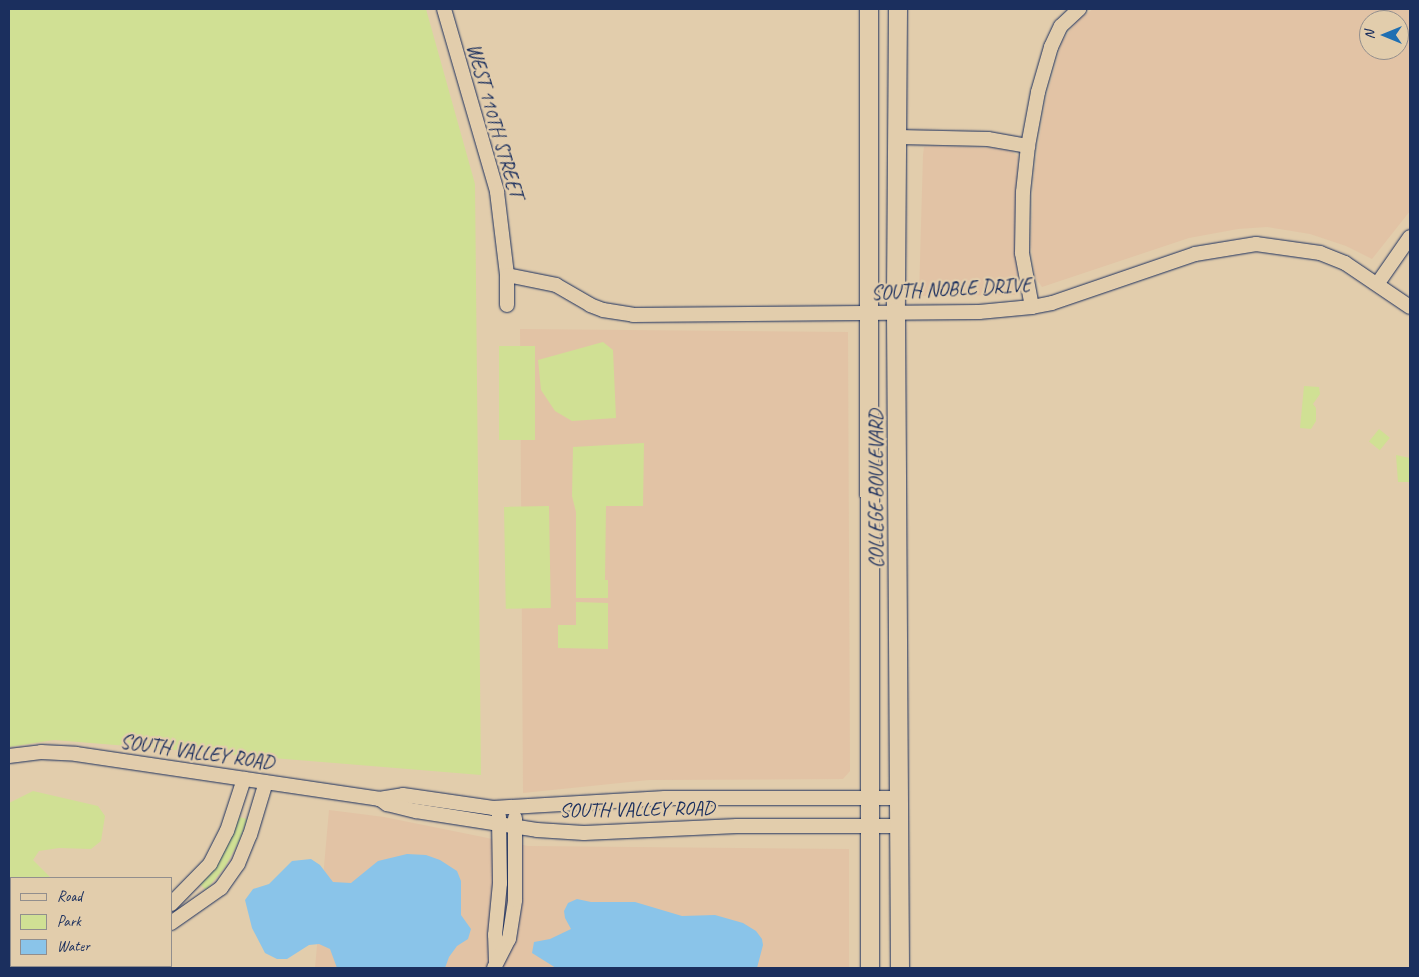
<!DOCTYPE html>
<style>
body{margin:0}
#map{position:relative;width:1419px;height:977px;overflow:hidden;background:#e2cdac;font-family:Caveat,sans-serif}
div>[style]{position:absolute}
.built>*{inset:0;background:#e2c3a5}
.green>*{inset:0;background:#d0e094;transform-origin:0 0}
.water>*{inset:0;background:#8ac4e9}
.roads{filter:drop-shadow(0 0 1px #1b2f5e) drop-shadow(0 0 1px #1b2f5e)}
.minor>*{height:14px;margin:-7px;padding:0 7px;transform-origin:7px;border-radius:7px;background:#e2cdac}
.major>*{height:18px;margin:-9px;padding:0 9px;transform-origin:9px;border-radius:9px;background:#e2cdac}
span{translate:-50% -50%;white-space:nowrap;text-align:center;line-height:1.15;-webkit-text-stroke:4.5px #e2cdac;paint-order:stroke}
.street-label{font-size:20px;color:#1b2f5e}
.frame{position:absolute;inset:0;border:10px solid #1b2f5e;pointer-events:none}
.legend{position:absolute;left:10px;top:877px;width:162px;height:90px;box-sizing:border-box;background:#e2cdac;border:1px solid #928e8d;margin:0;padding:6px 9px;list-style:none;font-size:15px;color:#1b2f5e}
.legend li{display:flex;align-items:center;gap:10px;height:25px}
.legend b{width:25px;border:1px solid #928e8d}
.north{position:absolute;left:1359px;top:10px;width:50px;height:50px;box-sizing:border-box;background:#e2cdac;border:1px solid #928e8d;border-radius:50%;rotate:270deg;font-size:14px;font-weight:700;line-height:20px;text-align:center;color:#1b2f5e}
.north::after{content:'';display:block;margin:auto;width:18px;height:22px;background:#1f6fb2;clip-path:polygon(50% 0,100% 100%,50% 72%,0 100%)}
</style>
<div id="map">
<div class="built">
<div style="clip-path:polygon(evenodd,1093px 9px,1410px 9px,1410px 211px,1372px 259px,1346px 246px,1310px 234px,1267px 227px,1238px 229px,1189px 238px,1042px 287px,1035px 277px,1031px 245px,1034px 174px,1045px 103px,1062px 42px,1077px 21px,1093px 9px,1369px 20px,1399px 20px,1399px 50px,1369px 50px,1369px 20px)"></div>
<div style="clip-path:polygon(934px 146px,992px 148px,1011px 151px,1018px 156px,1015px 252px,1019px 286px,1015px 295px,919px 296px,923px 155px,924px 147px)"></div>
<div style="clip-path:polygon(520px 329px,848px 332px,850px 771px,843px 779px,649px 780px,523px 793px)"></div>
<div style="clip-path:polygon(329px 810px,384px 817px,528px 846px,849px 849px,849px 968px,315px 968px)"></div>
</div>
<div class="green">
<div style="clip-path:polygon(9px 9px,426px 9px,475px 184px,481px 775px,54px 740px,9px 747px)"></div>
<div style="clip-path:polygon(603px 342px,613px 350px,616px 418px,572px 421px,555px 411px,541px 390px,538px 360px)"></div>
<div style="left:499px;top:346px;width:36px;height:94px"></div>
<div style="clip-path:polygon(1304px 386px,1319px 387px,1320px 394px,1313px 404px,1316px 408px,1316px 421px,1311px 429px,1300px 428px)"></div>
<div style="left:1379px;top:429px;width:14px;height:16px;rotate:39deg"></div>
<div style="clip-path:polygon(644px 443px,643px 506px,606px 506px,605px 580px,608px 580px,608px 598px,576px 598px,576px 512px,572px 496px,573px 447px)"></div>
<div style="clip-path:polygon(1396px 455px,1410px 458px,1410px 482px,1398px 482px)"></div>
<div style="left:549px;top:506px;width:102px;height:45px;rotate:89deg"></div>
<div style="clip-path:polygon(576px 602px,608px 603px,608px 649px,558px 648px,558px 625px,576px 625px)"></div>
<div style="clip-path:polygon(33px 791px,98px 806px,105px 816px,101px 841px,91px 849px,59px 848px,39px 851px,33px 860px,51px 878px,11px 878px,11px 966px,40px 966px,37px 968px,9px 968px,9px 803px)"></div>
<div style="clip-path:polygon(239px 817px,247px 819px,240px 839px,225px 867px,206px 890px,200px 884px,221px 858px)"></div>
</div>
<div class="water">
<div style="clip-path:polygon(407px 854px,426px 855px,440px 860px,457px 871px,461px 881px,461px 915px,471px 929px,468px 939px,457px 946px,449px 957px,445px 968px,337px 968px,330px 949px,319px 944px,309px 945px,287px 959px,277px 959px,265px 953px,252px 928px,245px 900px,253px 889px,269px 884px,292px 861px,311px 859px,320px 865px,333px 882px,351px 883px,378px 861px)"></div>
<div style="clip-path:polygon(577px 899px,591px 902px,635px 902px,682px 916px,715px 915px,743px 923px,756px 931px,762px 939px,763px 945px,757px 968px,556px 968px,532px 953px,534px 942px,550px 939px,571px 929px,565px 918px,564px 911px,568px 903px)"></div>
</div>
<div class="roads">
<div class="minor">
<div style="left:444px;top:9px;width:191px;rotate:73.8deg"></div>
<div style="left:497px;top:192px;width:84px;rotate:83.1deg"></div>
<div style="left:507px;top:275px;width:30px;rotate:90deg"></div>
<div style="left:898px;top:137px;width:90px;rotate:1.3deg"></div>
<div style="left:988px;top:139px;width:41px;rotate:9.9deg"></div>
<div style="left:507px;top:275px;width:50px;rotate:11.5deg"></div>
<div style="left:556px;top:285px;width:39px;rotate:30deg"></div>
<div style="left:590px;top:305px;width:14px;rotate:21deg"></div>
<div style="left:603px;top:310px;width:30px;rotate:9deg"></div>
<div style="left:633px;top:315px;width:346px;rotate:-0.5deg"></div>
<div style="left:979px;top:312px;width:53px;rotate:-5.4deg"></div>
<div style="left:1032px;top:307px;width:20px;rotate:-11deg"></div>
<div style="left:1052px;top:303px;width:151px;rotate:-18.9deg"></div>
<div style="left:1195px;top:254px;width:62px;rotate:-9.3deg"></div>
<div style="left:1256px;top:244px;width:65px;rotate:8deg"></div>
<div style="left:1320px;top:253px;width:27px;rotate:22deg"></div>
<div style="left:1345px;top:263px;width:78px;rotate:34.1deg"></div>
<div style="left:1378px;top:283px;width:56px;rotate:-55.2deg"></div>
<div style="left:1032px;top:307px;width:55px;rotate:-100.5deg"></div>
<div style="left:1022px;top:253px;width:61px;rotate:-89.1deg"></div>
<div style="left:1023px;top:192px;width:46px;rotate:-83.8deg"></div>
<div style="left:1028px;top:146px;width:55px;rotate:-79.5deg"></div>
<div style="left:1038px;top:92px;width:47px;rotate:-73.9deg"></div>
<div style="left:1051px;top:47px;width:23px;rotate:-65deg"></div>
<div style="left:1061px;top:26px;width:25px;rotate:-43deg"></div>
<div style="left:9px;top:756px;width:32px;rotate:-7deg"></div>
<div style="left:41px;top:752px;width:35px;rotate:3deg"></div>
<div style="left:76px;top:754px;width:306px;rotate:8.4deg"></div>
<div style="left:379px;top:799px;width:24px;rotate:-9deg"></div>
<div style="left:403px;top:795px;width:91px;rotate:8.2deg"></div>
<div style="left:493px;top:808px;width:172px;rotate:-3.3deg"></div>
<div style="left:665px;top:798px;width:235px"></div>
<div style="left:380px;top:799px;width:9px;rotate:36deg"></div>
<div style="left:387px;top:804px;width:30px;rotate:14deg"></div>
<div style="left:416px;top:811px;width:122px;rotate:8.9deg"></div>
<div style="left:537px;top:830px;width:47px;rotate:3.7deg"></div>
<div style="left:584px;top:833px;width:153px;rotate:-2.6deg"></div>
<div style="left:737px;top:826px;width:162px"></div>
<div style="left:171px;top:904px;width:56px;rotate:-45.7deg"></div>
<div style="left:210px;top:864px;width:37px;rotate:-63deg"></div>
<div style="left:227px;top:831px;width:55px;rotate:-71.9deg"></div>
<div style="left:171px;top:923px;width:61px;rotate:-35deg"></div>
<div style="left:221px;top:888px;width:29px;rotate:-55deg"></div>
<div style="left:238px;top:864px;width:31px;rotate:-68deg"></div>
<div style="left:250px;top:835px;width:55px;rotate:-73.2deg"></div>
<div style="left:496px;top:962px;width:27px;rotate:-92deg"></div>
<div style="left:495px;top:935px;width:52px;rotate:-84.5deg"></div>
<div style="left:500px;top:883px;width:67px;rotate:-90.9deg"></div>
<div style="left:96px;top:968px;width:4px;rotate:-27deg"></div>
<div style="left:494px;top:968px;width:33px;rotate:-63deg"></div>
<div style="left:509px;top:939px;width:39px;rotate:-81deg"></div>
<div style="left:515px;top:900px;width:82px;rotate:-90deg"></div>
</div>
<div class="major">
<div style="left:869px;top:9px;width:959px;rotate:89.94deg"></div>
<div style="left:898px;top:9px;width:303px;rotate:90.4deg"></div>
<div style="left:896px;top:312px;width:656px;rotate:89.65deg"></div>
</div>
</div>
<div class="street-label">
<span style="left:495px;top:121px;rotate:74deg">WEST 110TH STREET</span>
<span style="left:951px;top:289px;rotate:-3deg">SOUTH NOBLE DRIVE</span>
<span style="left:876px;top:489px;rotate:-90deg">COLLEGE BOULEVARD</span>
<span style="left:197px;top:752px;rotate:8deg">SOUTH VALLEY ROAD</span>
<span style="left:637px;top:809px;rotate:-1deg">SOUTH VALLEY ROAD</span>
</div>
<div class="frame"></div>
<ul class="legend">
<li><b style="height:6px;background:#e2cdac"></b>Road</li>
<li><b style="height:14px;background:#d0e094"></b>Park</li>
<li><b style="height:14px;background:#8ac4e9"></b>Water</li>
</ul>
<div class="north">N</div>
</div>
